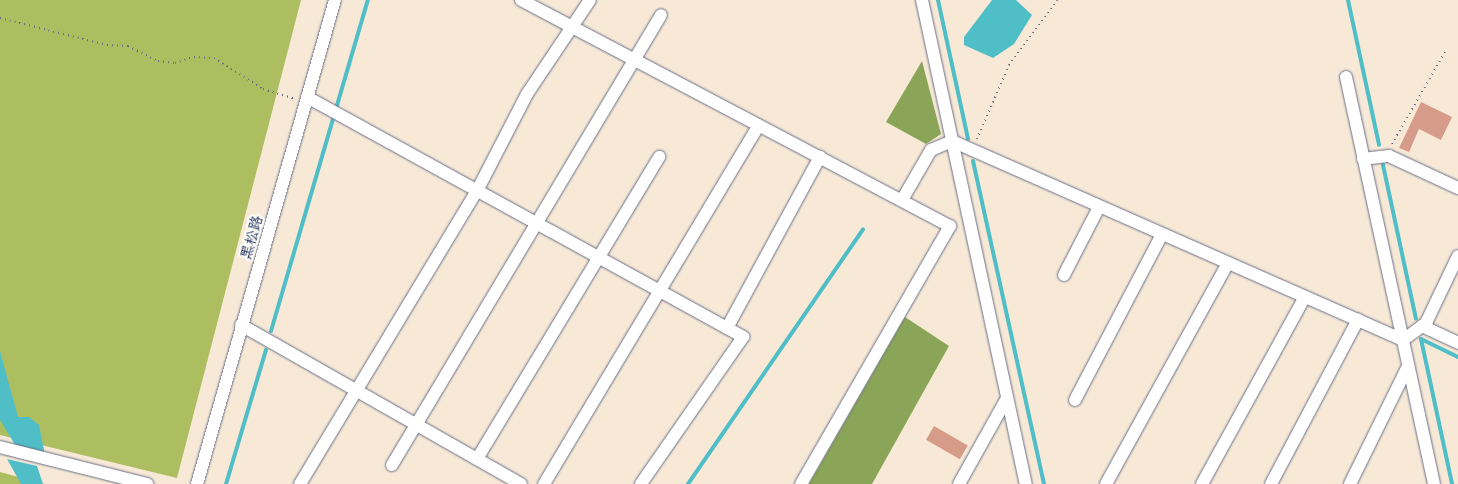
<!DOCTYPE html>
<meta charset="utf-8">
<style>
body{margin:0}
#map{position:relative;width:1458px;height:484px;overflow:hidden;background:#f8e9d7;font-family:"Playpen Sans","LXGW WenKai TC",sans-serif}
div>[style]{position:absolute}
.green>*{inset:0;background:#adbe61}
.forest>*{inset:0;background:#8aa557}
.water>*{inset:0;background:#50bec7}
.stream>*{height:4px;margin:-2px;padding:0 2px;transform-origin:2px;border-radius:2px;background:#50bec7}
.building>*{inset:0;background:#d69b89;transform-origin:0 0}
.path>*{height:2px;margin-top:-1px;transform-origin:0;background:repeating-linear-gradient(90deg,#687088 0 1px,transparent 0 5px)}
.roads{filter:drop-shadow(0 0 1px #687088) drop-shadow(0 0 1px #687088)}
.minor>*{height:12px;margin:-6px;padding:0 6px;transform-origin:6px;border-radius:6px;background:#fff}
span{translate:-50% -50%;white-space:nowrap;text-align:center;line-height:1.15;-webkit-text-stroke:4.5px #fdfcf7;paint-order:stroke}
.street-label{font-size:15px;color:#1b2f5e}
</style>
<div id="map">
<div class="green">
<div style="clip-path:polygon(0 0,301px 0,177px 478px,0 435px)"></div>
<div style="clip-path:polygon(0 472px,45px 484px,0 484px)"></div>
</div>
<div class="forest">
<div style="clip-path:polygon(922px 61px,941px 134px,926px 144px,886px 122px)"></div>
<div style="clip-path:polygon(905px 317px,949px 346px,872px 484px,809px 484px)"></div>
</div>
<div class="water">
<div style="clip-path:polygon(992px 0,1016px 0,1032px 15px,1014px 44px,993px 58px,964px 45px,964px 37px)"></div>
<div style="clip-path:polygon(0 351px,18px 417px,29px 417px,39px 425px,45px 455px,17px 448px,0 420px)"></div>
<div style="clip-path:polygon(7px 459px,37px 466px,43px 484px,21px 484px)"></div>
</div>
<div class="stream">
<div style="left:938px;top:0;width:142px;rotate:77.8deg"></div>
<div style="left:1348px;top:0;width:148px;rotate:77.9deg"></div>
<div style="left:973px;top:161px;width:331px;rotate:77.6deg"></div>
<div style="left:1383px;top:165px;width:157px;rotate:77.9deg"></div>
<div style="left:271px;top:331px;width:345px;rotate:-73.7deg"></div>
<div style="left:1421px;top:339px;width:148px;rotate:77.9deg"></div>
<div style="left:1421px;top:339px;width:41px;rotate:25.9deg"></div>
<div style="left:226px;top:484px;width:140px;rotate:-73.4deg"></div>
<div style="left:688px;top:484px;width:309px;rotate:-55.5deg"></div>
</div>
<div class="building">
<div style="clip-path:polygon(1421px 102px,1452px 117px,1441px 140px,1419px 129px,1409px 152px,1399px 148px)"></div>
<div style="left:934px;top:426px;width:39px;height:16px;rotate:30deg"></div>
</div>
<div class="path">
<div style="left:0;top:18px;width:110px;rotate:14.2deg"></div>
<div style="left:107px;top:45px;width:21px;rotate:3deg"></div>
<div style="left:128px;top:46px;width:34px;rotate:27deg"></div>
<div style="left:158px;top:61px;width:17px;rotate:7deg"></div>
<div style="left:175px;top:63px;width:20px;rotate:-18deg"></div>
<div style="left:194px;top:57px;width:20px;rotate:3deg"></div>
<div style="left:214px;top:58px;width:58px;rotate:32.3deg"></div>
<div style="left:263px;top:89px;width:34px;rotate:17deg"></div>
<div style="left:977px;top:139px;width:81px;rotate:-66.6deg"></div>
<div style="left:1009px;top:65px;width:81px;rotate:-53deg"></div>
<div style="left:1392px;top:144px;width:106px;rotate:-60.1deg"></div>
</div>
<div class="roads">
<div class="minor">
<div style="left:521px;top:0;width:485px;rotate:27.8deg"></div>
<div style="left:950px;top:226px;width:298px;rotate:120deg"></div>
<div style="left:922px;top:0;width:495px;rotate:77.9deg"></div>
<div style="left:1346px;top:77px;width:416px;rotate:77.8deg"></div>
<div style="left:307px;top:97px;width:498px;rotate:28.8deg"></div>
<div style="left:743px;top:337px;width:179px;rotate:124.8deg"></div>
<div style="left:1363px;top:159px;width:26px;rotate:-7deg"></div>
<div style="left:1389px;top:156px;width:76px;rotate:24.9deg"></div>
<div style="left:902px;top:200px;width:58px;rotate:-59.9deg"></div>
<div style="left:931px;top:150px;width:23px;rotate:-23deg"></div>
<div style="left:952px;top:141px;width:493px;rotate:23.8deg"></div>
<div style="left:1403px;top:340px;width:29px;rotate:-36deg"></div>
<div style="left:1426px;top:323px;width:74px;rotate:-64.5deg"></div>
<div style="left:1064px;top:275px;width:76px;rotate:-62.8deg"></div>
<div style="left:241px;top:325px;width:322px;rotate:29.6deg"></div>
<div style="left:1422px;top:326px;width:40px;rotate:25deg"></div>
<div style="left:727px;top:328px;width:195px;rotate:-61.5deg"></div>
<div style="left:1075px;top:400px;width:187px;rotate:-62.3deg"></div>
<div style="left:0;top:447px;width:152px;rotate:14.1deg"></div>
<div style="left:477px;top:459px;width:353px;rotate:-58.9deg"></div>
<div style="left:392px;top:465px;width:524px;rotate:-59.13deg"></div>
<div style="left:197px;top:484px;width:503px;rotate:-74.09deg"></div>
<div style="left:300px;top:484px;width:342px;rotate:-58.9deg"></div>
<div style="left:477px;top:191px;width:109px;rotate:-62.7deg"></div>
<div style="left:527px;top:94px;width:113px;rotate:-56.2deg"></div>
<div style="left:544px;top:484px;width:418px;rotate:-59.1deg"></div>
<div style="left:959px;top:484px;width:98px;rotate:-60.8deg"></div>
<div style="left:1106px;top:484px;width:252px;rotate:-61.1deg"></div>
<div style="left:1202px;top:484px;width:213px;rotate:-61.2deg"></div>
<div style="left:1271px;top:484px;width:186px;rotate:-62.1deg"></div>
<div style="left:1350px;top:484px;width:131px;rotate:-63.8deg"></div>
</div>
</div>
<div class="street-label">
<span style="left:250px;top:237px;rotate:-74deg">黑松路</span>
</div>
</div>
